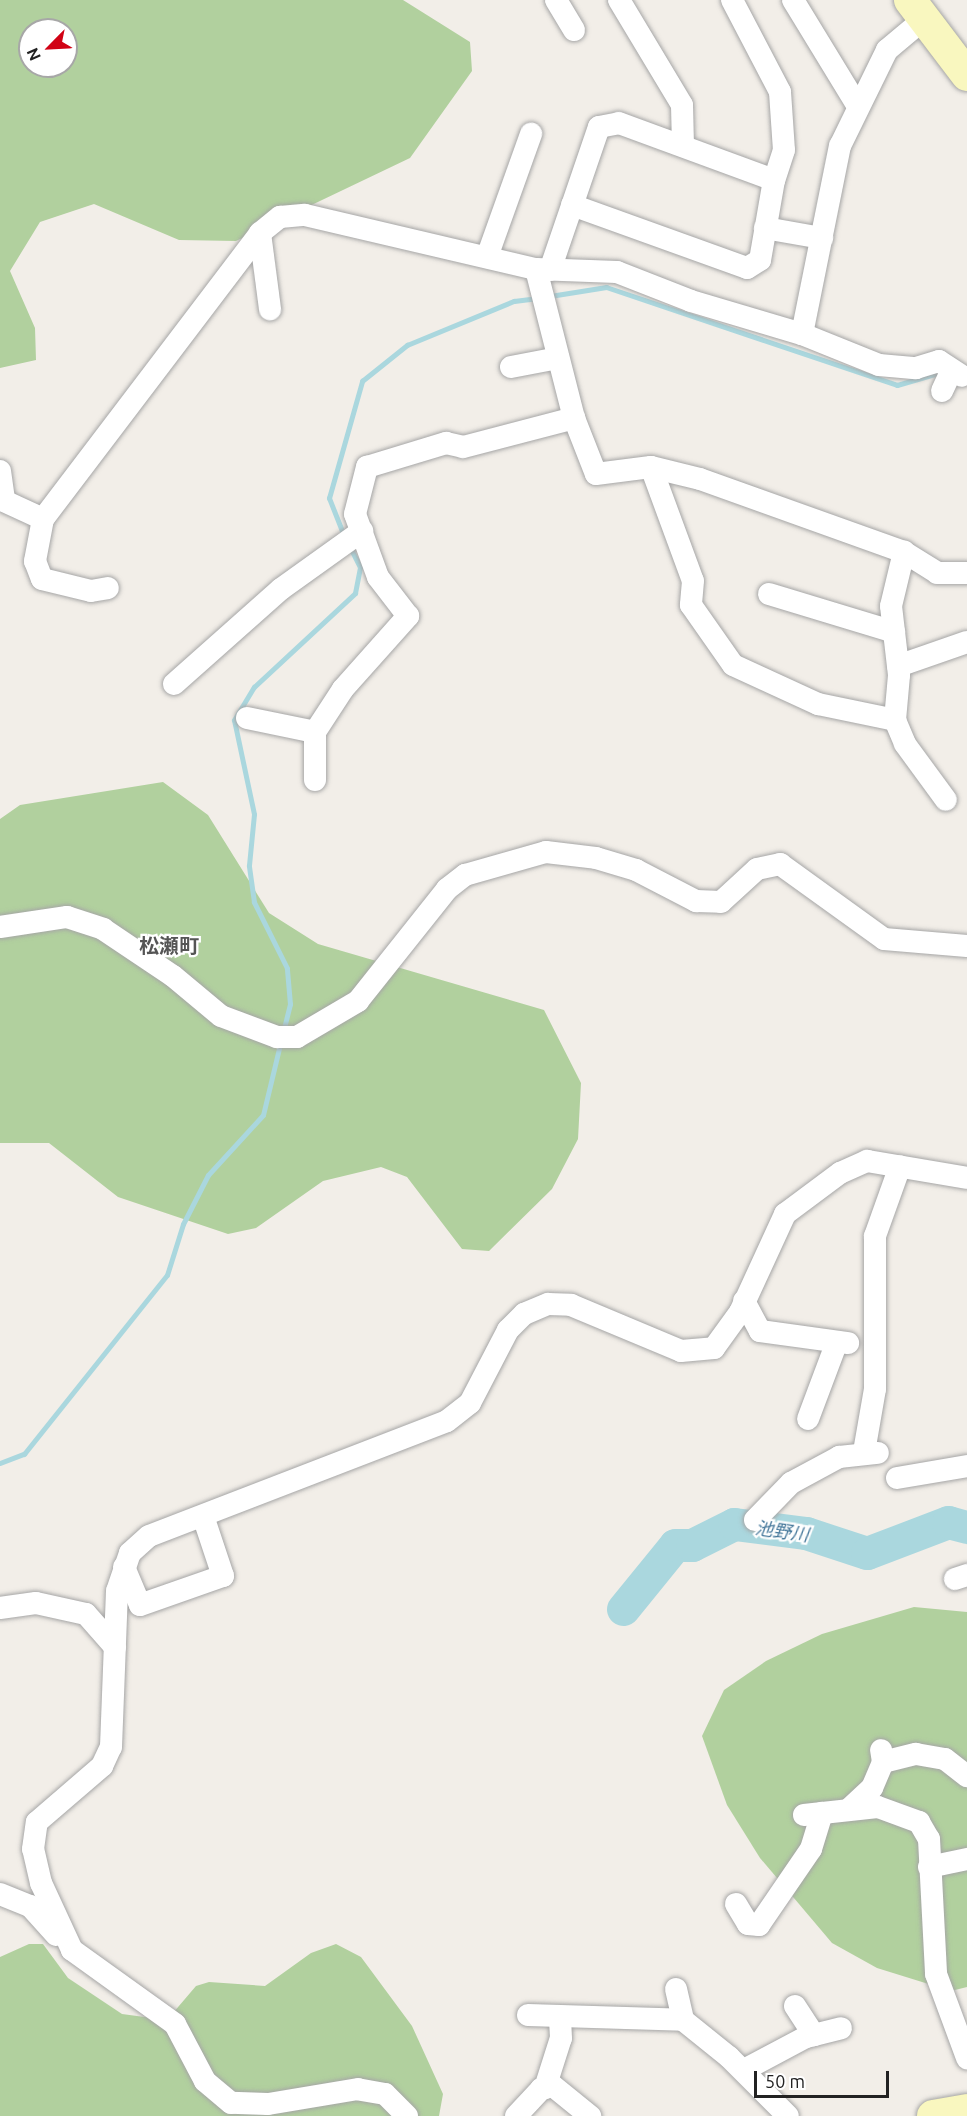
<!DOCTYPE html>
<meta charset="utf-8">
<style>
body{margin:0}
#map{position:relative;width:967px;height:2116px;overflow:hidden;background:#f2eee8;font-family:Ubuntu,"Noto Sans JP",sans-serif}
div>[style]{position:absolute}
.forest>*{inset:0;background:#b1d09e}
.stream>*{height:5px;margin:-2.5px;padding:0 2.5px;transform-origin:2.5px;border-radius:2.5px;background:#aad7de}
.river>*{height:33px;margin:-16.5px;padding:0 16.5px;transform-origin:16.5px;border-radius:16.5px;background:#aad7de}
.roads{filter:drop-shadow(0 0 2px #a6a6a6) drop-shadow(0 0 2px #a6a6a6)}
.street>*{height:22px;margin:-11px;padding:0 11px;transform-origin:11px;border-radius:11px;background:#fff}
.secondary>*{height:32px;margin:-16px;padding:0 16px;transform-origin:16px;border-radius:16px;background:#f9f7bf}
span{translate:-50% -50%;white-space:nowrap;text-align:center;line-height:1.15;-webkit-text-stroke:4.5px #fff;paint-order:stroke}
.water-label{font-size:18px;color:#44779a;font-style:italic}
.quarter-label{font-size:20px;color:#555;font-weight:700}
.north{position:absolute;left:18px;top:18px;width:60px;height:60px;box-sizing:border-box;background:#fff;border:2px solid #a7a7a7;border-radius:50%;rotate:246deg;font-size:16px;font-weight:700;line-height:24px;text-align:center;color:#222}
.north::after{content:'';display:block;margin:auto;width:21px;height:27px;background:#d10215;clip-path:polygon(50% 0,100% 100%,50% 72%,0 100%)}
.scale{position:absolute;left:754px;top:2071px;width:135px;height:27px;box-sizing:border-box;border:3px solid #222;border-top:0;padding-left:8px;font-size:18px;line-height:21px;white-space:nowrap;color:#222;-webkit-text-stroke:4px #fff;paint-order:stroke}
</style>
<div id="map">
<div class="forest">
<div style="clip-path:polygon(evenodd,0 0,403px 0,470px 42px,472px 71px,410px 158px,236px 241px,179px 240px,94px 204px,40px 222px,10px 271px,35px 328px,36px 360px,0 368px,0 0,30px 30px,66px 30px,66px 66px,30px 66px,30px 30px)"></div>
<div style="clip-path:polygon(163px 782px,208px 815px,269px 913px,318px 944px,544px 1010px,581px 1083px,578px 1139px,552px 1189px,489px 1251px,462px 1249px,407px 1177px,381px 1167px,323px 1181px,256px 1228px,228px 1234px,118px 1197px,49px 1143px,0 1143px,0 819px,20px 805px)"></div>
<div style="clip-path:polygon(914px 1607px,967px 1612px,967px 1987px,951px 1991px,877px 1968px,832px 1943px,760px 1858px,727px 1805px,702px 1736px,724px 1690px,766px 1661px,822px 1634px)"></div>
<div style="clip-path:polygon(29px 1944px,43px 1944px,68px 1978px,122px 2014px,167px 2020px,196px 1986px,209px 1982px,265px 1986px,311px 1953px,336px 1944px,361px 1957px,412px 2026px,443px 2094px,439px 2116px,0 2116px,0 1957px)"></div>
</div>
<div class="stream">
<div style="left:550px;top:296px;width:57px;rotate:-9.1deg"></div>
<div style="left:606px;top:287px;width:307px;rotate:18.6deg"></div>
<div style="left:897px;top:385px;width:47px;rotate:-16.1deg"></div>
<div style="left:344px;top:536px;width:41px;rotate:-111.5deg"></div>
<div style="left:329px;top:498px;width:122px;rotate:-74.2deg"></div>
<div style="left:362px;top:381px;width:58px;rotate:-38.7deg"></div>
<div style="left:407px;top:345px;width:116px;rotate:-22.4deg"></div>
<div style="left:514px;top:301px;width:24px;rotate:-7deg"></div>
<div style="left:283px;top:1032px;width:29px;rotate:-76deg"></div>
<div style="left:290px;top:1004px;width:36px;rotate:-95deg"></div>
<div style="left:287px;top:968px;width:74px;rotate:-116.6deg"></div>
<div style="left:254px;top:902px;width:37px;rotate:-98deg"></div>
<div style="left:249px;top:865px;width:51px;rotate:-84.4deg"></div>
<div style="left:254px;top:814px;width:96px;rotate:-102deg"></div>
<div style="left:234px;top:720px;width:39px;rotate:-59deg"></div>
<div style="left:254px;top:687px;width:138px;rotate:-42.9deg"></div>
<div style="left:355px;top:593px;width:26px;rotate:-79deg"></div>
<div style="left:360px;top:567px;width:22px;rotate:-117deg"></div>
<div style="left:0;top:1463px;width:26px;rotate:-21deg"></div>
<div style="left:24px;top:1454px;width:229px;rotate:-51.4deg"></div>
<div style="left:167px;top:1275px;width:53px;rotate:-72.6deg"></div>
<div style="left:183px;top:1224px;width:55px;rotate:-63deg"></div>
<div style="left:208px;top:1175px;width:81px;rotate:-47.5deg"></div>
<div style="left:263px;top:1115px;width:73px;rotate:-76.5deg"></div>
</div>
<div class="river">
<div style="left:623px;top:1609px;width:82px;rotate:-50.9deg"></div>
<div style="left:675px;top:1545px;width:17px"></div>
<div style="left:692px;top:1545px;width:47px;rotate:-26.6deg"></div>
<div style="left:734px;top:1524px;width:73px;rotate:7.1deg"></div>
<div style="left:806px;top:1533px;width:64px;rotate:18.2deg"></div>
<div style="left:867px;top:1553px;width:87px;rotate:-20.9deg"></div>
<div style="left:948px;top:1522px;width:20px;rotate:15deg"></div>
</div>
<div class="roads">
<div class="street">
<div style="left:556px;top:0;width:35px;rotate:59deg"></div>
<div style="left:619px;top:0;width:122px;rotate:59deg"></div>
<div style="left:682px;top:105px;width:41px;rotate:88.6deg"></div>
<div style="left:732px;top:0;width:104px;rotate:62.4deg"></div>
<div style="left:780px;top:92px;width:58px;rotate:86.1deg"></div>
<div style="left:784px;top:150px;width:32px;rotate:108deg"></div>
<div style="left:793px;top:0;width:123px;rotate:58.6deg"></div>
<div style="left:765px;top:228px;width:58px;rotate:10deg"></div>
<div style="left:260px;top:233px;width:77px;rotate:82.5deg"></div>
<div style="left:487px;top:257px;width:131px;rotate:-70.3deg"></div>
<div style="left:536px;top:269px;width:154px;rotate:75.7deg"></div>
<div style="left:574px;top:418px;width:60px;rotate:68.6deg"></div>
<div style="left:596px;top:474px;width:55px;rotate:-7.3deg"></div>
<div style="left:651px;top:467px;width:50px;rotate:13.8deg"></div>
<div style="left:700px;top:479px;width:217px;rotate:19.7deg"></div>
<div style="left:904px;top:552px;width:39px;rotate:32deg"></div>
<div style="left:937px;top:573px;width:30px"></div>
<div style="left:550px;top:270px;width:151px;rotate:-71.1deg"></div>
<div style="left:599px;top:127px;width:20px;rotate:-11deg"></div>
<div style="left:619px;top:123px;width:165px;rotate:20.2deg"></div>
<div style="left:774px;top:180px;width:81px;rotate:99.9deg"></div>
<div style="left:760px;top:260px;width:15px;rotate:148deg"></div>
<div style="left:747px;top:268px;width:186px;rotate:-160.2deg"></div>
<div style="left:802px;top:334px;width:83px;rotate:21.9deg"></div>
<div style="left:879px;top:365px;width:37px;rotate:5deg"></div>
<div style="left:916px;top:368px;width:24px;rotate:-17deg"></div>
<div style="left:939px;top:361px;width:27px;rotate:33deg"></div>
<div style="left:511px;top:367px;width:48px;rotate:-10.8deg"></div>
<div style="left:942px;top:391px;width:23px;rotate:-65deg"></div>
<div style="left:651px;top:467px;width:121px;rotate:69.8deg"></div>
<div style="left:693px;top:581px;width:24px;rotate:95deg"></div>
<div style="left:691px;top:605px;width:73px;rotate:55deg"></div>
<div style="left:733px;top:665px;width:94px;rotate:24.6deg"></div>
<div style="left:818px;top:704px;width:79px;rotate:11.7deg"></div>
<div style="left:895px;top:720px;width:45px;rotate:-84.9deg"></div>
<div style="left:899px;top:675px;width:69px;rotate:-96.6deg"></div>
<div style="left:891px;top:606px;width:56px;rotate:-76.5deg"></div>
<div style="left:0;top:471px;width:30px;rotate:82deg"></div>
<div style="left:4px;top:501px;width:43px;rotate:24.8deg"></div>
<div style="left:43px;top:519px;width:359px;rotate:-52.8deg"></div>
<div style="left:260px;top:233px;width:26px;rotate:-39deg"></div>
<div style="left:280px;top:217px;width:25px;rotate:-5deg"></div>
<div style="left:305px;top:215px;width:237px;rotate:13.2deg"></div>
<div style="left:536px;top:269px;width:81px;rotate:2.1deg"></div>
<div style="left:617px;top:272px;width:79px;rotate:21.4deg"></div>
<div style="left:691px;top:301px;width:116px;rotate:16.6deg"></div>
<div style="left:802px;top:334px;width:192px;rotate:-78.6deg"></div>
<div style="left:840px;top:146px;width:107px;rotate:-63.9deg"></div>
<div style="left:887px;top:50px;width:48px;rotate:-40deg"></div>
<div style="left:43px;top:519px;width:43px;rotate:100.8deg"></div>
<div style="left:35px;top:561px;width:19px;rotate:69deg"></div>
<div style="left:42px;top:579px;width:50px;rotate:13.8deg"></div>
<div style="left:91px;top:591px;width:17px;rotate:-10deg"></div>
<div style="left:769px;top:594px;width:131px;rotate:16.9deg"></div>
<div style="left:898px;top:666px;width:73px;rotate:-19.2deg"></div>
<div style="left:174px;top:684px;width:143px;rotate:-41.6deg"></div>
<div style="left:281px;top:589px;width:100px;rotate:-35.6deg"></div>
<div style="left:247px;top:718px;width:69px;rotate:11.6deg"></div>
<div style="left:895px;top:720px;width:26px;rotate:67deg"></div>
<div style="left:905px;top:744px;width:69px;rotate:53.8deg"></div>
<div style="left:315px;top:780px;width:48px;rotate:-90deg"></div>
<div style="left:315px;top:732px;width:51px;rotate:-56.9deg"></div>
<div style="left:343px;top:689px;width:98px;rotate:-48.3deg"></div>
<div style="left:408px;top:616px;width:49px;rotate:-127.6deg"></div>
<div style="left:378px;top:577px;width:67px;rotate:-110.1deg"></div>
<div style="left:355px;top:514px;width:49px;rotate:-75.7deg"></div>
<div style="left:367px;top:467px;width:83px;rotate:-16.9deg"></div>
<div style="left:446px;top:443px;width:17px;rotate:13deg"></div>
<div style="left:463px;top:447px;width:115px;rotate:-14.6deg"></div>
<div style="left:0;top:927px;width:68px;rotate:-8.5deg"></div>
<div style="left:67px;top:917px;width:38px;rotate:18deg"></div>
<div style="left:103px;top:929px;width:84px;rotate:33.9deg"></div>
<div style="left:173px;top:976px;width:62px;rotate:39.8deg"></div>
<div style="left:221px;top:1016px;width:60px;rotate:20.6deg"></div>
<div style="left:277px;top:1037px;width:20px"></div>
<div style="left:297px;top:1037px;width:71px;rotate:-30.5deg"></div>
<div style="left:358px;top:1001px;width:143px;rotate:-51.5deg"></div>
<div style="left:447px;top:889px;width:23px;rotate:-38deg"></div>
<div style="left:465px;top:875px;width:84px;rotate:-15.9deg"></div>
<div style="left:546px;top:852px;width:50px;rotate:6.8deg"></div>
<div style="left:596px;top:858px;width:42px;rotate:16.7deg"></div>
<div style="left:636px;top:870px;width:68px;rotate:27.3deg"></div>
<div style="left:696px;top:901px;width:25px;rotate:2deg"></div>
<div style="left:721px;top:902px;width:49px;rotate:-42.5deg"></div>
<div style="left:757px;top:869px;width:24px;rotate:-12deg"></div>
<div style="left:780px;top:864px;width:128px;rotate:35.8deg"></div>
<div style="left:884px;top:939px;width:83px;rotate:4.8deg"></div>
<div style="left:744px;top:1301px;width:34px;rotate:62deg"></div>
<div style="left:760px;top:1331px;width:89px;rotate:7.8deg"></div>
<div style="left:808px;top:1419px;width:82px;rotate:-69.4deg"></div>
<div style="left:864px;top:1452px;width:64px;rotate:-80.1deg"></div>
<div style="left:875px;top:1389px;width:153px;rotate:-90deg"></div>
<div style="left:875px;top:1236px;width:74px;rotate:-70.3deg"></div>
<div style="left:897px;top:1478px;width:71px;rotate:-9.7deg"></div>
<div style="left:755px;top:1520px;width:52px;rotate:-45.8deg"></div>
<div style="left:791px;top:1483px;width:55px;rotate:-28.4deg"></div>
<div style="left:839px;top:1457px;width:39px;rotate:-6deg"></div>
<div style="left:124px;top:1567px;width:41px;rotate:67.2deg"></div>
<div style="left:140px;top:1605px;width:88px;rotate:-19.3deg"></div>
<div style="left:223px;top:1576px;width:63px;rotate:-108.4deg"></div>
<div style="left:955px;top:1579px;width:13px;rotate:-18deg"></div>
<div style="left:0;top:1608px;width:36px;rotate:-8deg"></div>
<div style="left:36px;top:1603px;width:51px;rotate:12.4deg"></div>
<div style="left:86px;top:1614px;width:44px;rotate:48.7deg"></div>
<div style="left:883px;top:1762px;width:34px;rotate:-14deg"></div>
<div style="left:916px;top:1754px;width:29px;rotate:10deg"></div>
<div style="left:945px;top:1759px;width:28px;rotate:38deg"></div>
<div style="left:848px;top:1810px;width:33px;rotate:-43deg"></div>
<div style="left:872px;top:1788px;width:28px;rotate:-67deg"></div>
<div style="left:883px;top:1762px;width:12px;rotate:-99deg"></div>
<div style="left:804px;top:1815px;width:74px;rotate:-6.2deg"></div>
<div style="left:878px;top:1807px;width:44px;rotate:20.1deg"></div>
<div style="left:919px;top:1822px;width:20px;rotate:60deg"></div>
<div style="left:929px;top:1839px;width:135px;rotate:87deg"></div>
<div style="left:936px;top:1974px;width:90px;rotate:69.7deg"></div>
<div style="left:929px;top:1867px;width:39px;rotate:-12deg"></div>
<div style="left:0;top:1894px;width:32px;rotate:22deg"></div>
<div style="left:30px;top:1906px;width:39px;rotate:48deg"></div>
<div style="left:736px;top:1904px;width:23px;rotate:59deg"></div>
<div style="left:748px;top:1924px;width:11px;rotate:5deg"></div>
<div style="left:759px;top:1925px;width:92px;rotate:-55.6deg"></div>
<div style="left:811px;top:1849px;width:38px;rotate:-73deg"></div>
<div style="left:676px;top:1989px;width:32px;rotate:77deg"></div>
<div style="left:795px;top:2006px;width:35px;rotate:57deg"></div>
<div style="left:528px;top:2015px;width:155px;rotate:1.8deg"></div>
<div style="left:683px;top:2020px;width:59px;rotate:38.8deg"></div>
<div style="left:729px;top:2057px;width:83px;rotate:45deg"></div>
<div style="left:744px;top:2070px;width:70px;rotate:-28deg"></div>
<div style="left:806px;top:2037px;width:36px;rotate:-14deg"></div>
<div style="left:545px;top:2088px;width:52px;rotate:-72.3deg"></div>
<div style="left:561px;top:2038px;width:22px;rotate:-93deg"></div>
<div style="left:407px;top:2116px;width:31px;rotate:-135deg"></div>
<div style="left:385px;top:2094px;width:27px;rotate:-170deg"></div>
<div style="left:358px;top:2089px;width:91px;rotate:170.5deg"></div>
<div style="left:268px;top:2104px;width:37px;rotate:-178deg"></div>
<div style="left:231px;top:2103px;width:34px;rotate:-140deg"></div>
<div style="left:205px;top:2081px;width:64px;rotate:-117.8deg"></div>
<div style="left:175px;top:2024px;width:127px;rotate:-144.3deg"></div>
<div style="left:72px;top:1950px;width:74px;rotate:-114.8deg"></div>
<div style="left:41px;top:1883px;width:35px;rotate:-103deg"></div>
<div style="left:33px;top:1849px;width:27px;rotate:-82deg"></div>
<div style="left:37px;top:1822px;width:86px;rotate:-40.7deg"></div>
<div style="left:102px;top:1766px;width:21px;rotate:-65deg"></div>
<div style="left:111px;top:1747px;width:156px;rotate:-87.8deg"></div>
<div style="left:117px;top:1591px;width:40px;rotate:-71.1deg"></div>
<div style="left:130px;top:1553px;width:25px;rotate:-42deg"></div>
<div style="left:149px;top:1536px;width:319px;rotate:-21.1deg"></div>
<div style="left:447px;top:1421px;width:29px;rotate:-38deg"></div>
<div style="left:470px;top:1403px;width:82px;rotate:-62.5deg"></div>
<div style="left:508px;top:1330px;width:23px;rotate:-45deg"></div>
<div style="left:524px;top:1314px;width:26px;rotate:-23deg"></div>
<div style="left:548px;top:1304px;width:23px;rotate:2deg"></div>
<div style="left:571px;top:1305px;width:119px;rotate:22.7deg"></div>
<div style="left:681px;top:1351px;width:33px;rotate:-5deg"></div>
<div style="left:714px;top:1348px;width:44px;rotate:-54.2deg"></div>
<div style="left:740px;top:1312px;width:108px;rotate:-65.3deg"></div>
<div style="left:785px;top:1214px;width:69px;rotate:-36.7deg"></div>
<div style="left:840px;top:1173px;width:30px;rotate:-24deg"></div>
<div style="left:867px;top:1161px;width:101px;rotate:9.6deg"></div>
<div style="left:516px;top:2116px;width:37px;rotate:-47deg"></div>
<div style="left:541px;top:2089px;width:12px;rotate:-14deg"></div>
<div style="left:553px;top:2086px;width:48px;rotate:39deg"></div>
</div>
<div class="secondary">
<div style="left:910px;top:0;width:94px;rotate:52.8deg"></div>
<div style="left:933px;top:2116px;width:35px;rotate:-10deg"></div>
</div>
</div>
<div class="water-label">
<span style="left:782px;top:1531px;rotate:8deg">池野川</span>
</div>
<div class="quarter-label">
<span style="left:169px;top:945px">松瀬町</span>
</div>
<div class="north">N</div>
<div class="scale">50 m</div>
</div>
